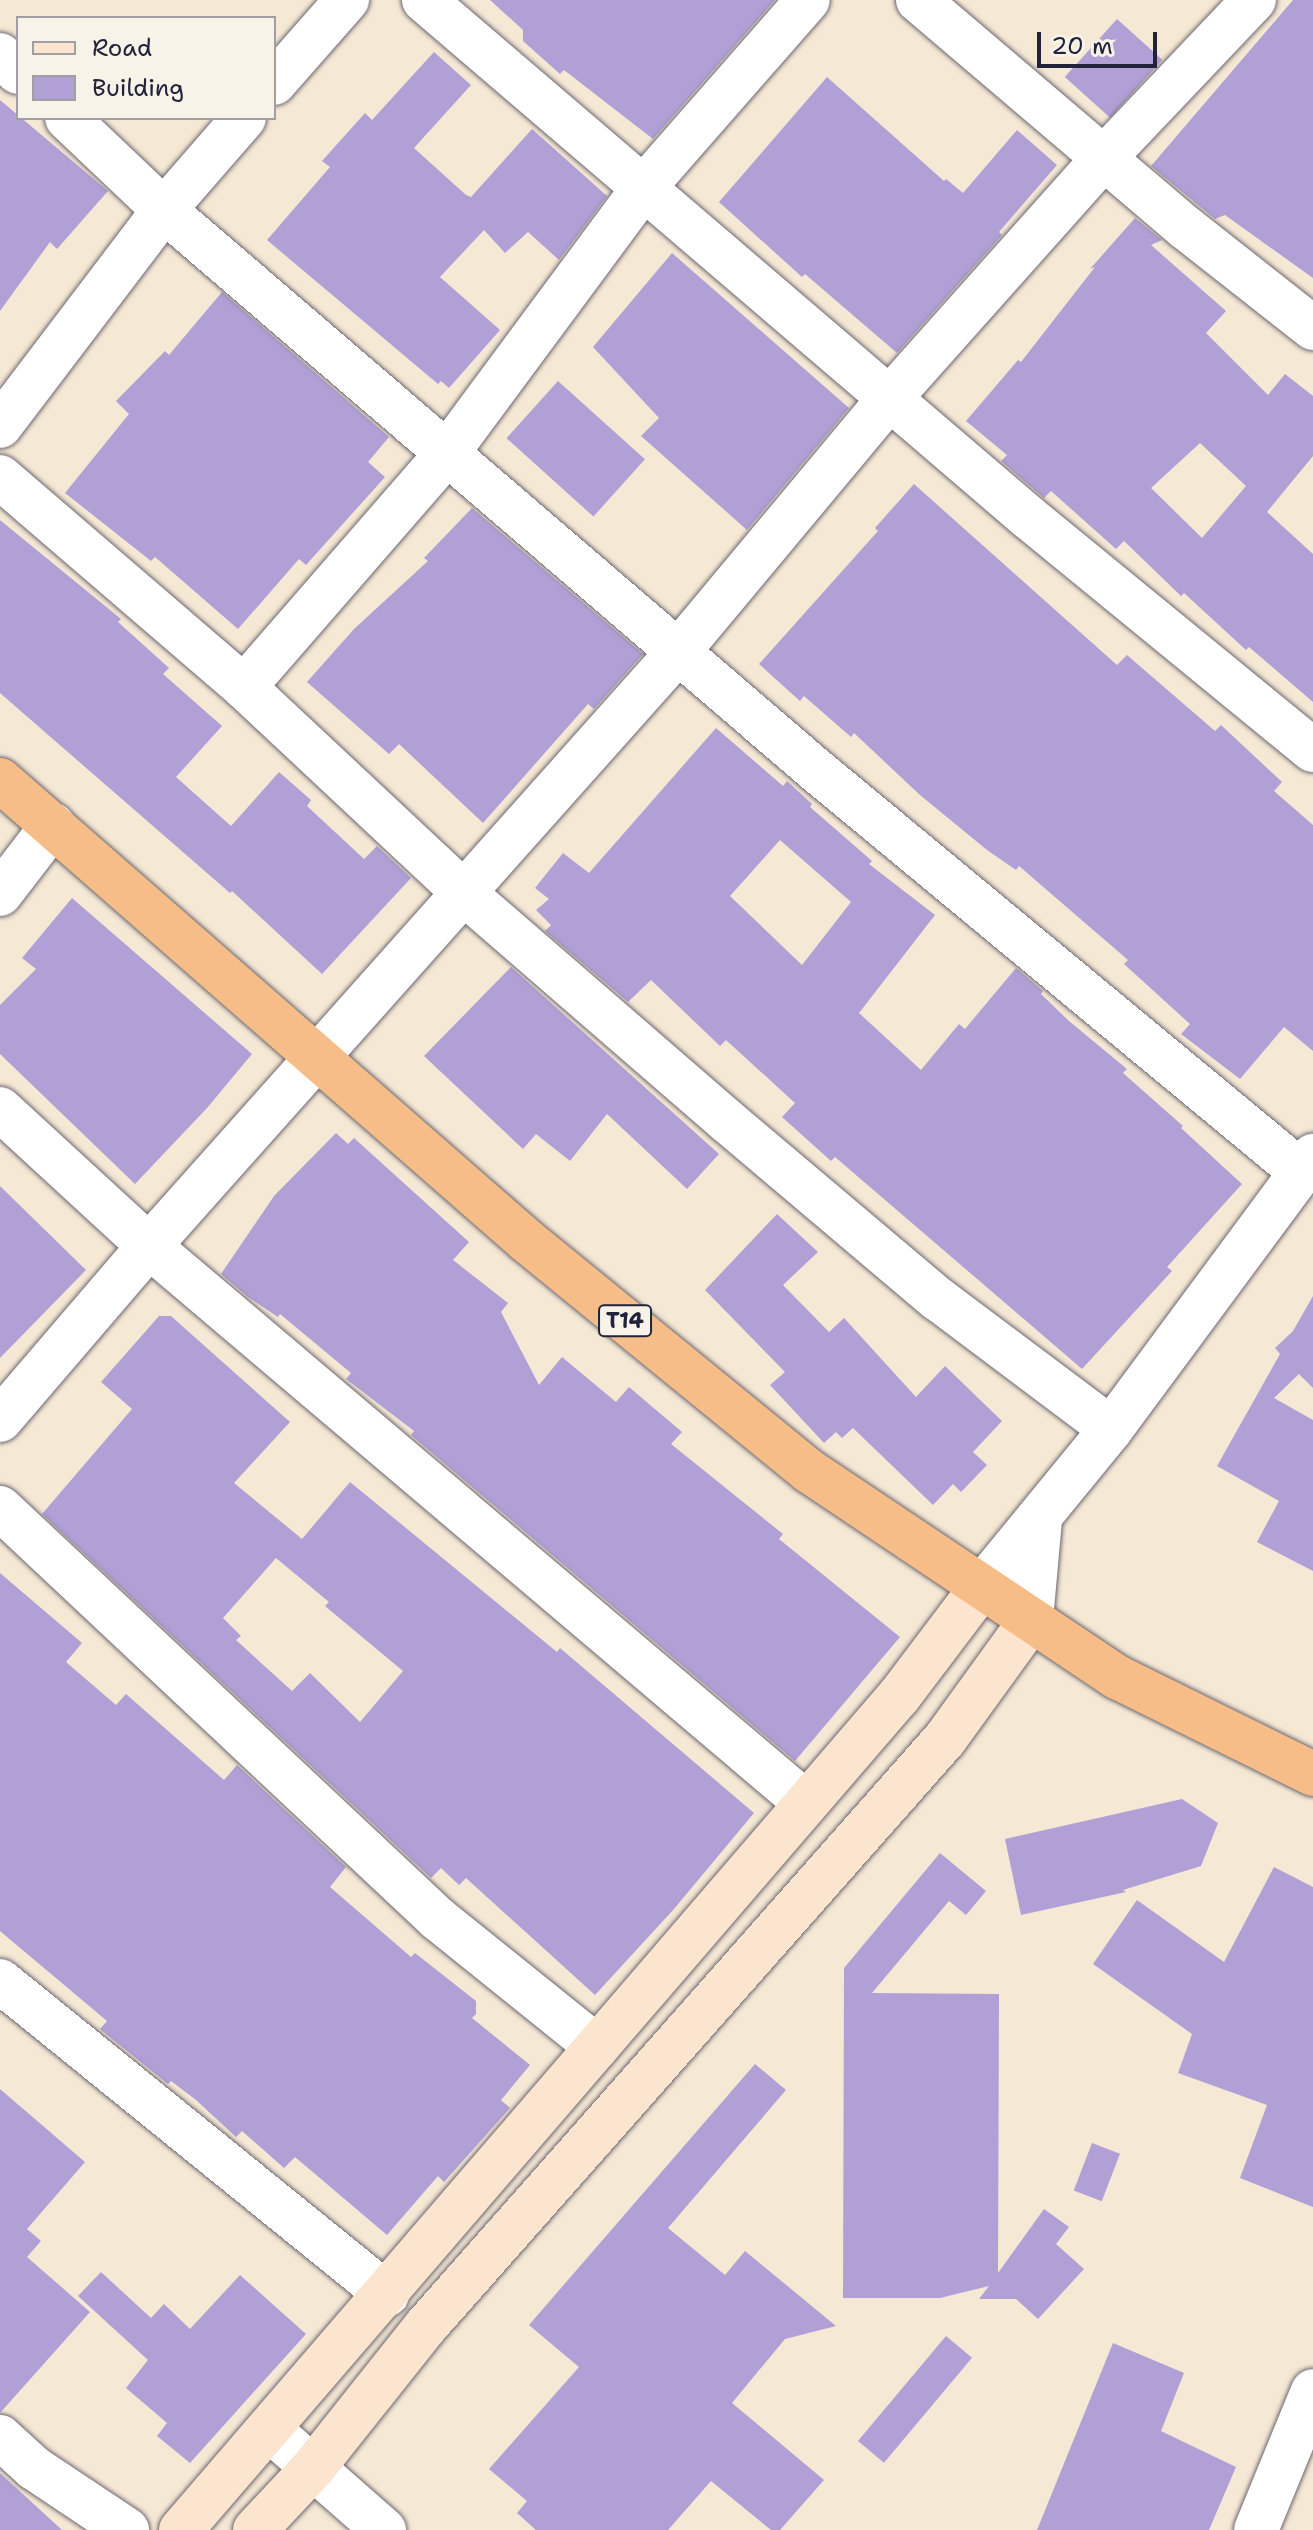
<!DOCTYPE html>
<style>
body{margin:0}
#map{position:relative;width:1313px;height:2530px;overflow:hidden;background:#f5e8d4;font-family:"Shantell Sans",sans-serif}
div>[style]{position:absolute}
.building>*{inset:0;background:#b1a0d6;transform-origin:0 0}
.roads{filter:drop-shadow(0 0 2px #6c6771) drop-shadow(0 0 2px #6c6771)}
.minor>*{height:44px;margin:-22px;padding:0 22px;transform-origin:22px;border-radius:22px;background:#fff}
.tertiary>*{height:44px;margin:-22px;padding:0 22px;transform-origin:22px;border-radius:22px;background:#fff}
.secondary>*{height:44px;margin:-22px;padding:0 22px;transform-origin:22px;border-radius:22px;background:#fce5cf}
.trunk>*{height:44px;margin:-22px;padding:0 22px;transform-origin:22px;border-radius:22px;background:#f7bd88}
span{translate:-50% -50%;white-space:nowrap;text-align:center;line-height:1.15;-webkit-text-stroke:6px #f7f3e8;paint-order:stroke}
.shield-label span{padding:2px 6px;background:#f7f3e8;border:2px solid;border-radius:6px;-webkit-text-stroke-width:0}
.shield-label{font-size:22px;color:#22223b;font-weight:700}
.legend{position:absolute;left:16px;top:16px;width:260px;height:104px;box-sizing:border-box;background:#f7f3e8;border:2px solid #a29fa3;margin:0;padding:10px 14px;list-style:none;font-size:24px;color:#22223b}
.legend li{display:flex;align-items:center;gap:16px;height:40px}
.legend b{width:40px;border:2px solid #a29fa3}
.scale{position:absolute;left:1037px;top:32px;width:120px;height:36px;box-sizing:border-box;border:4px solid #22223b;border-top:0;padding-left:10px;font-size:24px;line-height:28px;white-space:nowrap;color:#22223b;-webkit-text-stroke:6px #f7f3e8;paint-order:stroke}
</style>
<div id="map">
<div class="building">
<div style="clip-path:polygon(490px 0,775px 0,653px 139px,564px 70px,560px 74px,523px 41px,523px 30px)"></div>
<div style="clip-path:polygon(1293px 0,1313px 0,1313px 278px,1225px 215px,1215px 219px,1151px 166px)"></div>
<div style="left:1117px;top:19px;width:61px;height:78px;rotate:42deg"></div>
<div style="clip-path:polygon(434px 52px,471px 85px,414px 148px,466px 195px,471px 197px,532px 129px,607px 196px,559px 260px,528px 232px,505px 253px,484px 230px,440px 277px,500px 330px,449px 388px,441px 381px,438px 384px,267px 240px,330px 167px,322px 161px,365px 113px,372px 120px)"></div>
<div style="clip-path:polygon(827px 77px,944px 181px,946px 179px,963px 193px,1017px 130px,1057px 165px,999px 232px,1002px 235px,897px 353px,805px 274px,802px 277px,719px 202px)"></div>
<div style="clip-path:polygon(0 100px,108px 191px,57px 249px,50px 242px,0 311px)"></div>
<div style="clip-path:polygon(evenodd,1135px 218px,1162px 240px,1151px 245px,1226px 311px,1206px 333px,1268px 395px,1285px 374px,1313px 396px,1313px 456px,1267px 512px,1313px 554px,1313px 702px,1249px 647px,1246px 650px,1184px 593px,1181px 596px,1124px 541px,1116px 549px,1051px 491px,1044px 498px,1001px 461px,1007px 455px,966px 421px,1018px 360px,1021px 362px,1095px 267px,1090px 269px,1135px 218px,1200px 443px,1246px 486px,1202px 538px,1151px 488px,1200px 443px)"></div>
<div style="clip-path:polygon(672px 253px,849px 408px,747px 530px,641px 436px,659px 418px,593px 347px)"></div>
<div style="clip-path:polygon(222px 292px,389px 437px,368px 462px,385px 477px,306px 565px,299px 559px,238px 629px,155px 557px,151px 561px,65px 493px,129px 414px,116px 401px,165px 351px,169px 355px)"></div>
<div style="left:558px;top:381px;width:117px;height:77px;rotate:42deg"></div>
<div style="clip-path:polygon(914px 484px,1117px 665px,1127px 655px,1215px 731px,1221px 725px,1282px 782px,1274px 791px,1313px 825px,1313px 1051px,1284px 1027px,1240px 1079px,1181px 1034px,1190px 1024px,1124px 964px,1128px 960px,1019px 866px,1016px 870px,987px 850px,920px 795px,854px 733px,851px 737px,804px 696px,800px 701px,759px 664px,878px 531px,875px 528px)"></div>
<div style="clip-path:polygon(472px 508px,643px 654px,594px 709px,588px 704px,483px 823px,399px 744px,389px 754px,307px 682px,354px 629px,428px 561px,424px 558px)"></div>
<div style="clip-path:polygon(0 520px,121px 619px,118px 622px,169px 668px,163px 674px,222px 726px,176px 777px,231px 826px,279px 772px,311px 800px,307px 806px,364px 859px,377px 846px,411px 878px,322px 974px,232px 891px,230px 893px,0 693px)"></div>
<div style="clip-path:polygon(evenodd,716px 728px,783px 786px,787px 781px,812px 804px,810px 807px,872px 861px,869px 864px,935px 915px,859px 1013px,921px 1070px,959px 1024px,965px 1029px,1016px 968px,1043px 991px,1041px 994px,1069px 1021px,1127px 1069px,1123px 1073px,1183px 1126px,1181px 1128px,1242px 1184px,1167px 1267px,1172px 1271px,1082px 1369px,835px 1157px,831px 1161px,782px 1117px,795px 1103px,726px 1040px,720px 1046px,651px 980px,628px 1002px,545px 931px,551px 925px,536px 910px,549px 899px,535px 888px,563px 853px,589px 873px,716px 728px,780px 840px,851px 902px,802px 965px,730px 896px,780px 840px)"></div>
<div style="clip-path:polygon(72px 898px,252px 1054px,207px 1108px,135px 1184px,0 1054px,0 1005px,36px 969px,22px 958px)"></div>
<div style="clip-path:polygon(511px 967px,719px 1154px,687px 1189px,607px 1114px,570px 1161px,536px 1134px,523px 1149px,424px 1056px)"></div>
<div style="clip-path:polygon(336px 1133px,348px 1144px,354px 1138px,469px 1242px,453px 1260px,508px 1303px,501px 1312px,539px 1385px,562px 1357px,616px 1402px,629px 1387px,682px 1432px,671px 1444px,783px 1534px,779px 1539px,900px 1637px,795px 1761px,411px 1435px,414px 1431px,346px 1379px,351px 1373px,280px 1314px,278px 1317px,248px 1297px,221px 1274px,274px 1196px)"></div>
<div style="clip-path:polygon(0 1186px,86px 1270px,0 1358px)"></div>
<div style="clip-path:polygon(777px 1214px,818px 1252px,783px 1285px,829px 1332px,844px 1318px,916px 1397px,945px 1366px,1002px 1421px,973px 1452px,987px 1465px,961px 1492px,953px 1484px,933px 1505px,853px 1428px,842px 1438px,836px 1432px,824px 1443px,770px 1385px,785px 1372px,705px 1290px)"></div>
<div style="clip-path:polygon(1313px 1296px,1313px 1388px,1299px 1374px,1274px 1398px,1313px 1420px,1313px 1571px,1257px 1542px,1279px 1501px,1217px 1466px,1280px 1354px,1275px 1348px,1293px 1331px)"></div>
<div style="clip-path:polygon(evenodd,159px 1316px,171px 1316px,290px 1422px,234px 1483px,302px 1539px,350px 1482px,557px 1652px,560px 1648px,754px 1813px,674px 1909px,595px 1995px,466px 1878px,459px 1885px,441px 1868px,431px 1878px,42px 1514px,132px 1409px,101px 1382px,159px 1316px,276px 1558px,329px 1602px,325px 1606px,403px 1671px,360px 1722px,310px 1673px,292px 1691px,236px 1640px,241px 1636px,223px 1618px,276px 1558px)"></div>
<div style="clip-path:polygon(0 1573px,82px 1643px,66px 1662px,116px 1705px,126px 1694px,224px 1780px,237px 1765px,346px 1867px,330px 1887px,411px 1957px,415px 1953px,476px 2001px,476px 2014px,472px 2018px,530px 2065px,501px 2100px,510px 2108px,444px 2182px,438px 2176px,387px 2235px,295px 2157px,284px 2168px,242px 2131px,236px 2137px,196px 2100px,171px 2081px,168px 2084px,100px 2029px,107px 2021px,0 1931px)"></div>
<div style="clip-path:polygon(1182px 1799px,1218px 1823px,1201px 1866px,1123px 1890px,1126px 1892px,1021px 1915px,1005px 1839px)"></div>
<div style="clip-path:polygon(940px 1853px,986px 1891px,966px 1915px,949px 1901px,872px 1993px,999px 1994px,998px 2273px,1044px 2209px,1069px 2227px,1056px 2244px,1084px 2269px,1038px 2319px,1016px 2299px,979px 2299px,989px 2286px,940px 2298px,843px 2298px,844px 1968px)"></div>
<div style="clip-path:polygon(1274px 1867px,1313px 1887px,1313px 2207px,1240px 2178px,1267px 2105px,1178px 2073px,1192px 2034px,1093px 1964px,1137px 1900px,1224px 1962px)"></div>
<div style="clip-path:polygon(755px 2064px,786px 2090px,668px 2228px,725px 2275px,745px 2251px,836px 2326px,785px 2339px,732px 2403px,824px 2480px,780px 2530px,771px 2530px,711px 2481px,668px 2530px,536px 2530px,517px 2513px,527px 2501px,489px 2469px,579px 2367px,529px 2325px)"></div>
<div style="clip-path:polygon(0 2089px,85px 2162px,27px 2229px,41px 2241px,27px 2257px,90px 2312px,0 2413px)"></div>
<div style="left:1092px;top:2143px;width:30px;height:51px;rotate:21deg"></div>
<div style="clip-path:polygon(101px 2272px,151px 2318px,164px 2304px,190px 2329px,240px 2275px,306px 2334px,190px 2463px,157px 2436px,167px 2423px,126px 2388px,148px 2360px,78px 2296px)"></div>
<div style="left:946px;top:2336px;width:34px;height:137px;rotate:40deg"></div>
<div style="clip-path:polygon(1113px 2343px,1184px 2373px,1161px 2431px,1236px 2467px,1209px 2530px,1037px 2530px)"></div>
<div style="clip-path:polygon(0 2473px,62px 2530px,0 2530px)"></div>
</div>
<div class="roads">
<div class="minor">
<div style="left:424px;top:0;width:795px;rotate:40.56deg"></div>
<div style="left:1028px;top:517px;width:368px;rotate:39.3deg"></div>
<div style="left:918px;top:0;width:352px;rotate:40.4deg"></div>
<div style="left:1186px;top:228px;width:162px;rotate:38.2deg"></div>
<div style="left:0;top:55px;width:25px;rotate:43deg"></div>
<div style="left:274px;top:83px;width:111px;rotate:-48.7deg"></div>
<div style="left:67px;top:118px;width:134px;rotate:43.5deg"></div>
<div style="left:164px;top:210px;width:861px;rotate:40.67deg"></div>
<div style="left:817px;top:771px;width:627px;rotate:39.63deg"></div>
<div style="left:0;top:426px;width:271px;rotate:-52.8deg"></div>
<div style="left:164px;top:210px;width:122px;rotate:-49deg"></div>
<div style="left:0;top:477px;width:322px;rotate:40.7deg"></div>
<div style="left:244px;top:687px;width:303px;rotate:43.1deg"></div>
<div style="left:465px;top:894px;width:347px;rotate:40.9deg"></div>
<div style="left:727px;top:1121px;width:276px;rotate:40.2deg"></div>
<div style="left:938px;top:1299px;width:216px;rotate:36.9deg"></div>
<div style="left:244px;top:687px;width:311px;rotate:-49deg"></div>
<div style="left:448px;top:452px;width:331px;rotate:-53.5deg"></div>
<div style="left:645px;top:186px;width:247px;rotate:-48.8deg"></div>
<div style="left:0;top:894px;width:87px;rotate:-52.5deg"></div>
<div style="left:0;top:1109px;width:202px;rotate:42.6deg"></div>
<div style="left:149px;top:1246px;width:861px;rotate:40.29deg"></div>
<div style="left:0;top:1420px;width:229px;rotate:-49.4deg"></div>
<div style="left:149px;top:1246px;width:795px;rotate:-48.31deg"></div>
<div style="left:678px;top:652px;width:331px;rotate:-50.2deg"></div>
<div style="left:890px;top:398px;width:322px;rotate:-48.3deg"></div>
<div style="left:1104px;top:158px;width:218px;rotate:-46.5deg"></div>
<div style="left:0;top:1508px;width:601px;rotate:43.18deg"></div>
<div style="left:438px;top:1919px;width:204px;rotate:38.8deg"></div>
<div style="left:0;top:1981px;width:498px;rotate:39deg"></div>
<div style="left:270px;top:2430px;width:152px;rotate:41.3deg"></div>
<div style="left:0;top:2437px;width:46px;rotate:42.4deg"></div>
<div style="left:34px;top:2468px;width:112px;rotate:33.7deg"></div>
<div style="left:1256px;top:2530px;width:150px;rotate:-67.7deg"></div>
</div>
<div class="tertiary">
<div style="left:981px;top:1588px;width:205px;rotate:-50.7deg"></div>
<div style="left:1111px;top:1429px;width:340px;rotate:-53.5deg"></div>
<div style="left:1031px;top:1620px;width:101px;rotate:-84.9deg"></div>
</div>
<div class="secondary">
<div style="left:181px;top:2530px;width:1102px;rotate:-49.27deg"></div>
<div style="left:900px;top:1695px;width:134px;rotate:-52.9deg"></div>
<div style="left:255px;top:2530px;width:85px;rotate:-46.9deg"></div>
<div style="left:313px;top:2468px;width:181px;rotate:-51.5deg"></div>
<div style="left:426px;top:2326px;width:784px;rotate:-48.52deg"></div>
<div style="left:945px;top:1739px;width:147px;rotate:-54.1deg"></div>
</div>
<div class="trunk">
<div style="left:0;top:780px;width:700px;rotate:41.18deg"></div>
<div style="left:527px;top:1241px;width:364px;rotate:39.2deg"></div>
<div style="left:809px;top:1471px;width:371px;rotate:33.8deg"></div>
<div style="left:1117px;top:1677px;width:219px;rotate:26.3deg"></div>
</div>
</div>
<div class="shield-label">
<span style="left:625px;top:1321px">T14</span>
</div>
<ul class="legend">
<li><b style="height:10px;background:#fce5cf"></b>Road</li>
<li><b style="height:22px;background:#b1a0d6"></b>Building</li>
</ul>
<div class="scale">20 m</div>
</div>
